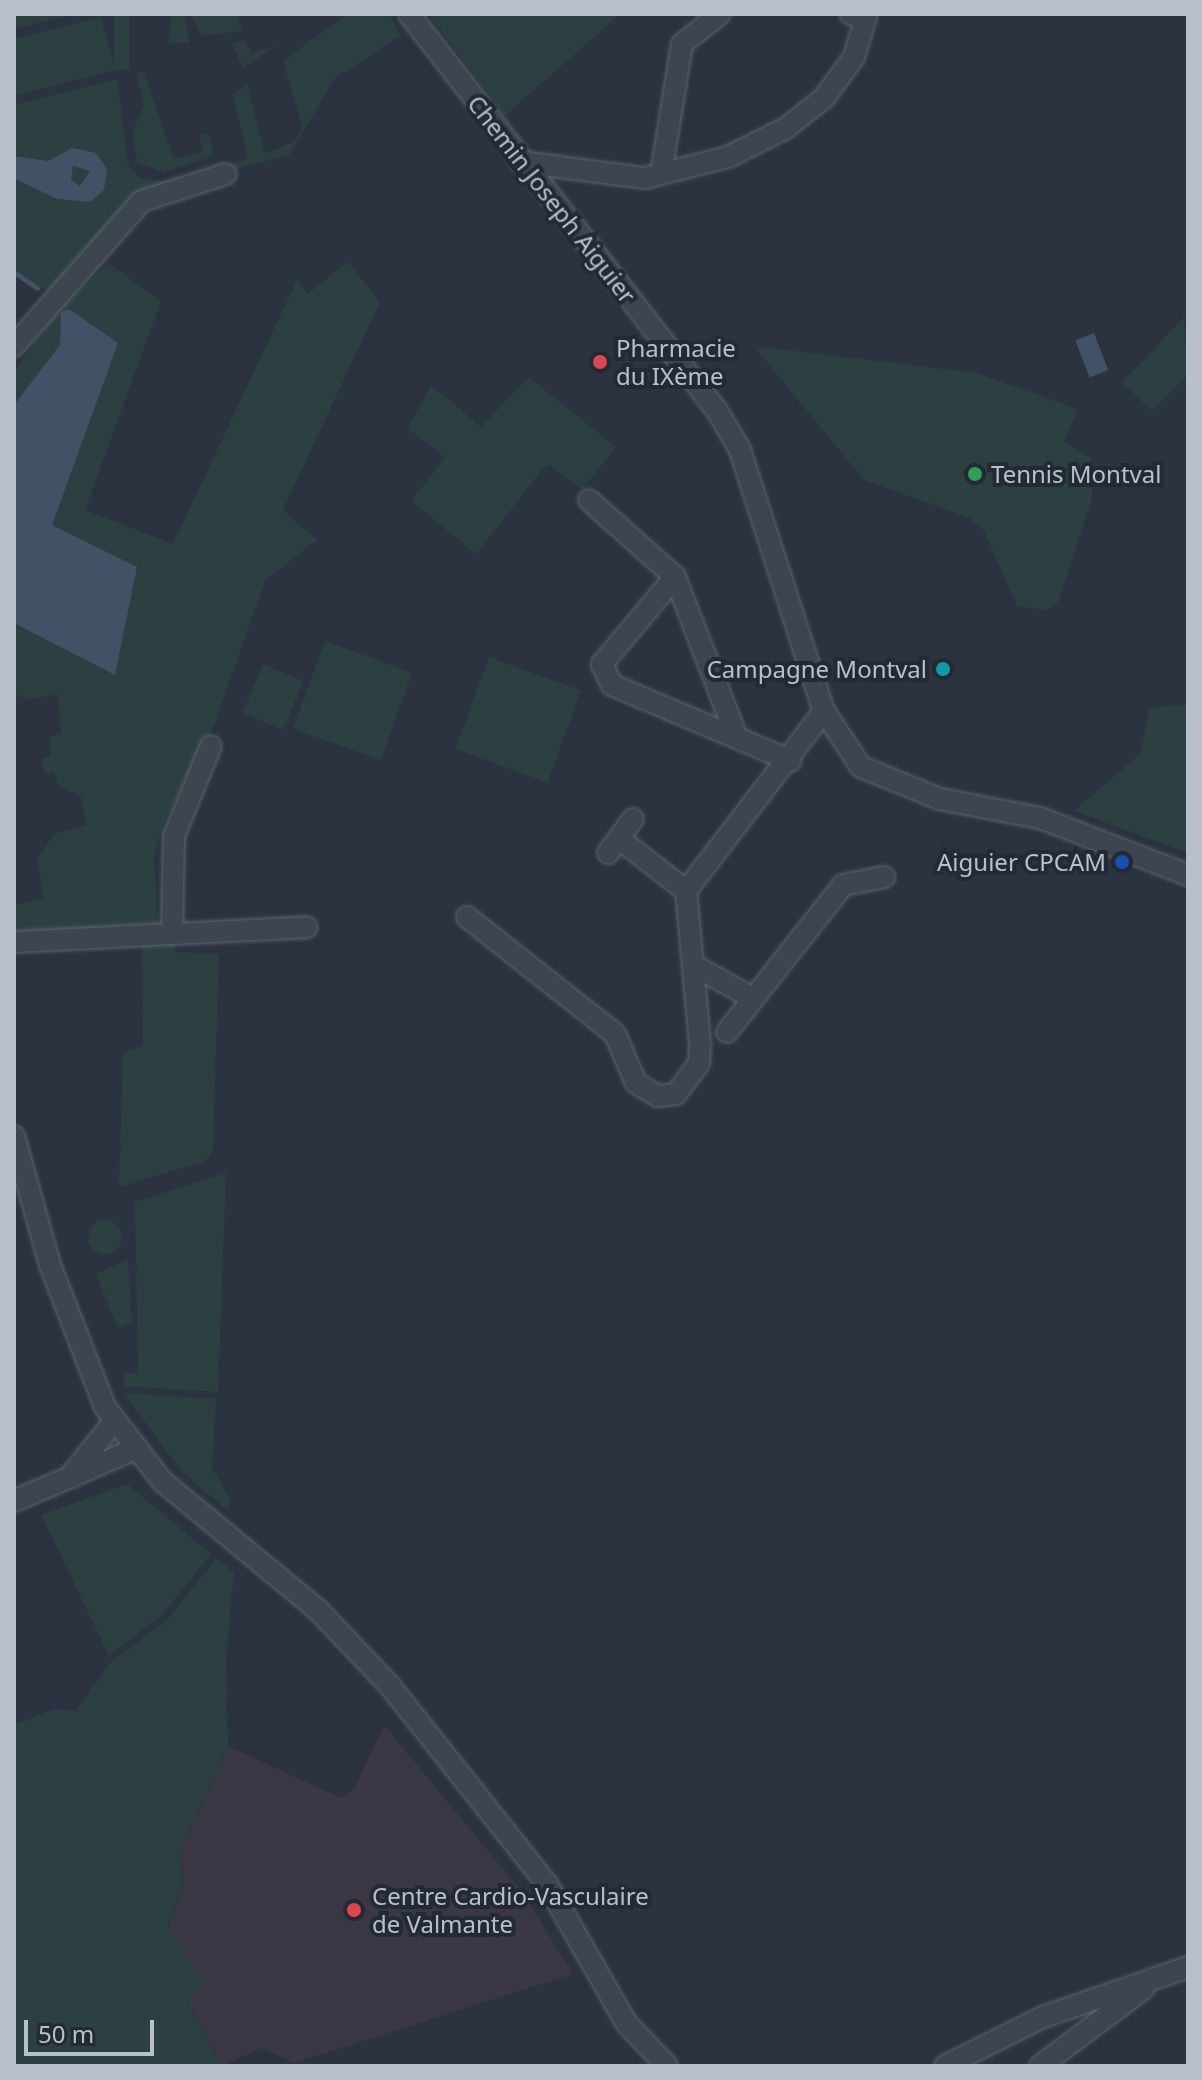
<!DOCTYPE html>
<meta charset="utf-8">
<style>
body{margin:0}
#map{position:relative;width:1202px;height:2080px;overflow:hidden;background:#2a333f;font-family:"Noto Sans",sans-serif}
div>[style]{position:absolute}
.medical>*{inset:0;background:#393844}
.green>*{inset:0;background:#2c4041;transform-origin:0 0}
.round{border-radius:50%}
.water>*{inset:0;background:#415266;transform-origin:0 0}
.stream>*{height:5px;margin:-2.5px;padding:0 2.5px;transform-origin:2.5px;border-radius:2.5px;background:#415266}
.roads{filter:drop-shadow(0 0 2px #5b636c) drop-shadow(0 0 2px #5b636c)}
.minor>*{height:20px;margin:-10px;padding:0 10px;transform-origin:10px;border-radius:10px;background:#3d454f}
.dots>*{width:22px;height:22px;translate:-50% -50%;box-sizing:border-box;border:4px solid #222a34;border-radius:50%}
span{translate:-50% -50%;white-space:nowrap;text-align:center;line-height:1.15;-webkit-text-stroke:8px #222a34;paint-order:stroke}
.street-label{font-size:24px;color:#bac0c9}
.poi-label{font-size:24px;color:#bac0c9}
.left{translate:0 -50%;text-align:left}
.right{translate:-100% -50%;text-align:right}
.frame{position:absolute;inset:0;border:16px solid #bac0c9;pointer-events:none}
.scale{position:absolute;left:24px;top:2020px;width:130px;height:36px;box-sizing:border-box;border:4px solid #bac0c9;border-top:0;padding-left:10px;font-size:24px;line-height:28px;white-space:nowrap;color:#bac0c9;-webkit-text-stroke:6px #222a34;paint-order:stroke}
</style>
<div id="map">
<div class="medical">
<div style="clip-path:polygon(384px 1725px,523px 1893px,573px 1974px,294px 2063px,261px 2048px,222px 2066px,186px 1998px,205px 1983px,168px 1927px,183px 1885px,180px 1852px,228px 1746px,341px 1798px,354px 1789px)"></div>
</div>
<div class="green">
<div style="clip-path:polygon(14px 14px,73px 14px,14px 29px)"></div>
<div style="left:114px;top:14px;width:15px;height:55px"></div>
<div style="clip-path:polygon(172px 14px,184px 14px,190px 42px,168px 44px)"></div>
<div style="clip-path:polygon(191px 14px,237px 14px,242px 31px,201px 36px)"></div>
<div style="clip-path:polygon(347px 14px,390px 14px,400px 36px,335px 78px,289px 155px,170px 187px,50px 292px,14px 276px,14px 105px,117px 79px,128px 165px,139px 178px,167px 181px,248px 159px,233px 95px,247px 84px,265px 154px,295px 141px,302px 126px,283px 61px)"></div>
<div style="clip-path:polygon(429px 14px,620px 14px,505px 116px)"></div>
<div style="clip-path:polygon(101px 17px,116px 70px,14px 96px,14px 39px)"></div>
<div style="clip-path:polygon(244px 40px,252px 53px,277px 45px,243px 68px,232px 44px)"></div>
<div style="clip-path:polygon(143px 71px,174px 159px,203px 151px,199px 136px,209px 133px,214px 156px,163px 172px,137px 162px,132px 133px,144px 105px,136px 73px)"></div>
<div style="clip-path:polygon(348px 262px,380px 302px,283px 510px,317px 540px,265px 581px,215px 723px,162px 827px,154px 856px,158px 923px,14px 934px,14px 905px,44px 898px,37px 860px,54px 834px,87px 825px,81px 797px,57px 784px,54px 772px,45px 774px,41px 759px,50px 756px,51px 736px,61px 733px,58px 694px,27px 700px,14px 693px,14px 372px,55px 313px,108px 263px,161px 301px,85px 510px,173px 544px,297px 280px,308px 294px)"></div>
<div style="clip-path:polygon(1184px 318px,1188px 375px,1152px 411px,1122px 382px)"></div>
<div style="clip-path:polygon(762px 347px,976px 373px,1078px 409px,1064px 442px,1092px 459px,1092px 498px,1058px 602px,1045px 610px,1017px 606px,984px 531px,970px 518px,864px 480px,757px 350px)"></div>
<div style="clip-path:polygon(529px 377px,616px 447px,582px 490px,550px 465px,542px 470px,476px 554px,411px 501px,445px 458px,408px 428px,431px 385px,481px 427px)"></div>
<div style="left:325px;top:641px;width:93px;height:93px;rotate:20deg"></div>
<div style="left:489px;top:657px;width:98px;height:98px;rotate:20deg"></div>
<div style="left:263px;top:664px;width:44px;height:53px;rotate:23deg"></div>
<div style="clip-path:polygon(1188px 704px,1188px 853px,1074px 811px,1141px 753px,1149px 708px)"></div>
<div style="clip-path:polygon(174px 941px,176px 952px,219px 954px,213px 1150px,205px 1161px,119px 1187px,123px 1052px,143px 1046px,142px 945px)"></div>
<div style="clip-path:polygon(226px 1173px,218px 1392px,123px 1386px,125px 1373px,138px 1374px,135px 1202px)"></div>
<div class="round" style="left:88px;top:1220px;width:34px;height:34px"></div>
<div style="clip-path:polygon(128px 1259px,132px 1322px,118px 1328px,96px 1274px)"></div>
<div style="clip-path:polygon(124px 1393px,216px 1399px,212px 1468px,231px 1501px,228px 1511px,182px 1472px)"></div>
<div style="clip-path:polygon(127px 1484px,211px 1554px,163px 1614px,109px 1656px,41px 1515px)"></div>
<div style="clip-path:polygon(217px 1558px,234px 1573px,226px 1657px,228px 1746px,180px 1852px,183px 1885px,168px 1927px,206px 1984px,186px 1999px,222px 2066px,14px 2066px,14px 1725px,54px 1709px,75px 1711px,111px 1662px,167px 1620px)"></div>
</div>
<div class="water">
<div style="clip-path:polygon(evenodd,72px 148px,96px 153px,107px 169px,104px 190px,90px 202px,57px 199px,14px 178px,14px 156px,48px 161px,72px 148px,73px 166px,90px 171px,80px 186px,71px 180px,73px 166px)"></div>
<div style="clip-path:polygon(69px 309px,118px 343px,52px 525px,137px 567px,115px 675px,14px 623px,14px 405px,60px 345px,61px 312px)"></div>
<div style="left:1094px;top:333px;width:40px;height:20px;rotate:69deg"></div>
</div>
<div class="stream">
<div style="left:14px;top:272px;width:28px;rotate:35deg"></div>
</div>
<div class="roads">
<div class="minor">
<div style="left:409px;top:14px;width:504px;rotate:52.17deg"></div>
<div style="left:718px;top:412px;width:44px;rotate:59.9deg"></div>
<div style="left:740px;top:450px;width:274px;rotate:72.2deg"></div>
<div style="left:824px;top:711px;width:67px;rotate:56.5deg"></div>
<div style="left:861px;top:767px;width:85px;rotate:22.1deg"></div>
<div style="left:940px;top:799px;width:102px;rotate:10.8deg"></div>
<div style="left:1040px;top:818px;width:159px;rotate:21.1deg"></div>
<div style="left:521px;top:162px;width:125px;rotate:7.4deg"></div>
<div style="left:645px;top:178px;width:86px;rotate:-14.2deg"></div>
<div style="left:728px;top:157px;width:65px;rotate:-26.6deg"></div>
<div style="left:786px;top:128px;width:48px;rotate:-38.3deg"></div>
<div style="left:824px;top:98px;width:51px;rotate:-53.8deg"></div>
<div style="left:854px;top:57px;width:42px;rotate:-73.3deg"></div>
<div style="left:866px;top:17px;width:16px;rotate:-169deg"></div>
<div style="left:661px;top:174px;width:132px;rotate:-80.8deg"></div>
<div style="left:682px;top:44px;width:48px;rotate:-38.3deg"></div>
<div style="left:14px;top:346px;width:193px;rotate:-48.6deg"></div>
<div style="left:142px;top:201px;width:88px;rotate:-17.8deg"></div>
<div style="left:589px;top:500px;width:115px;rotate:41.8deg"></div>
<div style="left:675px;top:577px;width:169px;rotate:68.9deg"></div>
<div style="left:675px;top:577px;width:114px;rotate:130deg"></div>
<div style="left:602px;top:664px;width:23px;rotate:65deg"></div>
<div style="left:612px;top:685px;width:194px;rotate:23deg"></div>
<div style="left:621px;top:840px;width:83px;rotate:38.1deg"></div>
<div style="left:608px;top:853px;width:42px;rotate:-53.7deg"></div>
<div style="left:467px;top:917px;width:189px;rotate:38.3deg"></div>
<div style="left:615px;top:1034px;width:53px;rotate:66.8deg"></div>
<div style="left:636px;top:1083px;width:26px;rotate:31deg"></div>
<div style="left:658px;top:1096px;width:18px;rotate:-6deg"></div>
<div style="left:676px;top:1094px;width:39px;rotate:-53deg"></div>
<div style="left:699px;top:1063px;width:19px;rotate:-87deg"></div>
<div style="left:700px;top:1044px;width:154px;rotate:-95.2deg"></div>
<div style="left:686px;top:891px;width:227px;rotate:-52.5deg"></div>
<div style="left:172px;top:933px;width:97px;rotate:-88.8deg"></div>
<div style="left:174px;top:836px;width:97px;rotate:-67.7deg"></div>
<div style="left:14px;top:942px;width:293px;rotate:-2.9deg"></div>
<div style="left:695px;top:966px;width:65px;rotate:29.3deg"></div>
<div style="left:727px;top:1032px;width:187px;rotate:-51.7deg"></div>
<div style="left:843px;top:885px;width:42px;rotate:-11deg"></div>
<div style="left:14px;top:1136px;width:134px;rotate:74.4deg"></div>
<div style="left:50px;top:1265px;width:152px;rotate:68.8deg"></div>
<div style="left:105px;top:1407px;width:93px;rotate:52.4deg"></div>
<div style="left:162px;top:1481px;width:201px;rotate:39.6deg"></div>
<div style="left:317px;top:1609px;width:106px;rotate:46.5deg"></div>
<div style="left:390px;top:1686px;width:253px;rotate:51.6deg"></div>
<div style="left:547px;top:1884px;width:161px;rotate:60.3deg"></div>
<div style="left:627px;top:2024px;width:58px;rotate:46.4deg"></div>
<div style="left:115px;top:1420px;width:73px;rotate:128.3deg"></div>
<div style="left:70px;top:1477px;width:73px;rotate:-23.4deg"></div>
<div style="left:14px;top:1501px;width:61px;rotate:-23.2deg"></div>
<div style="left:945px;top:2066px;width:110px;rotate:-26.6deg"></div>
<div style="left:1043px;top:2017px;width:153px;rotate:-19deg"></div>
<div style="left:1040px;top:2066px;width:129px;rotate:-36.8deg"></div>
</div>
</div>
<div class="dots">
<div style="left:600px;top:362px;background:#e0444e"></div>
<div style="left:975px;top:474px;background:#2e9e5b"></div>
<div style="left:943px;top:669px;background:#0f9aa8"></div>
<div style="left:1122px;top:862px;background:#1a4fb4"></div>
<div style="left:354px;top:1910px;background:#e0444e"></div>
</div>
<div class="street-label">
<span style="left:552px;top:199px;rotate:52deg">Chemin Joseph Aiguier</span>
</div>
<div class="poi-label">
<span class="left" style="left:616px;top:362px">Pharmacie<br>du IXème</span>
<span class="left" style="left:991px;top:474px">Tennis Montval</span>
<span class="right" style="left:927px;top:669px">Campagne Montval</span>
<span class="right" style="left:1106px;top:862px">Aiguier CPCAM</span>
<span class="left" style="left:372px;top:1910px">Centre Cardio-Vasculaire<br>de Valmante</span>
</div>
<div class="frame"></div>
<div class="scale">50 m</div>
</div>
